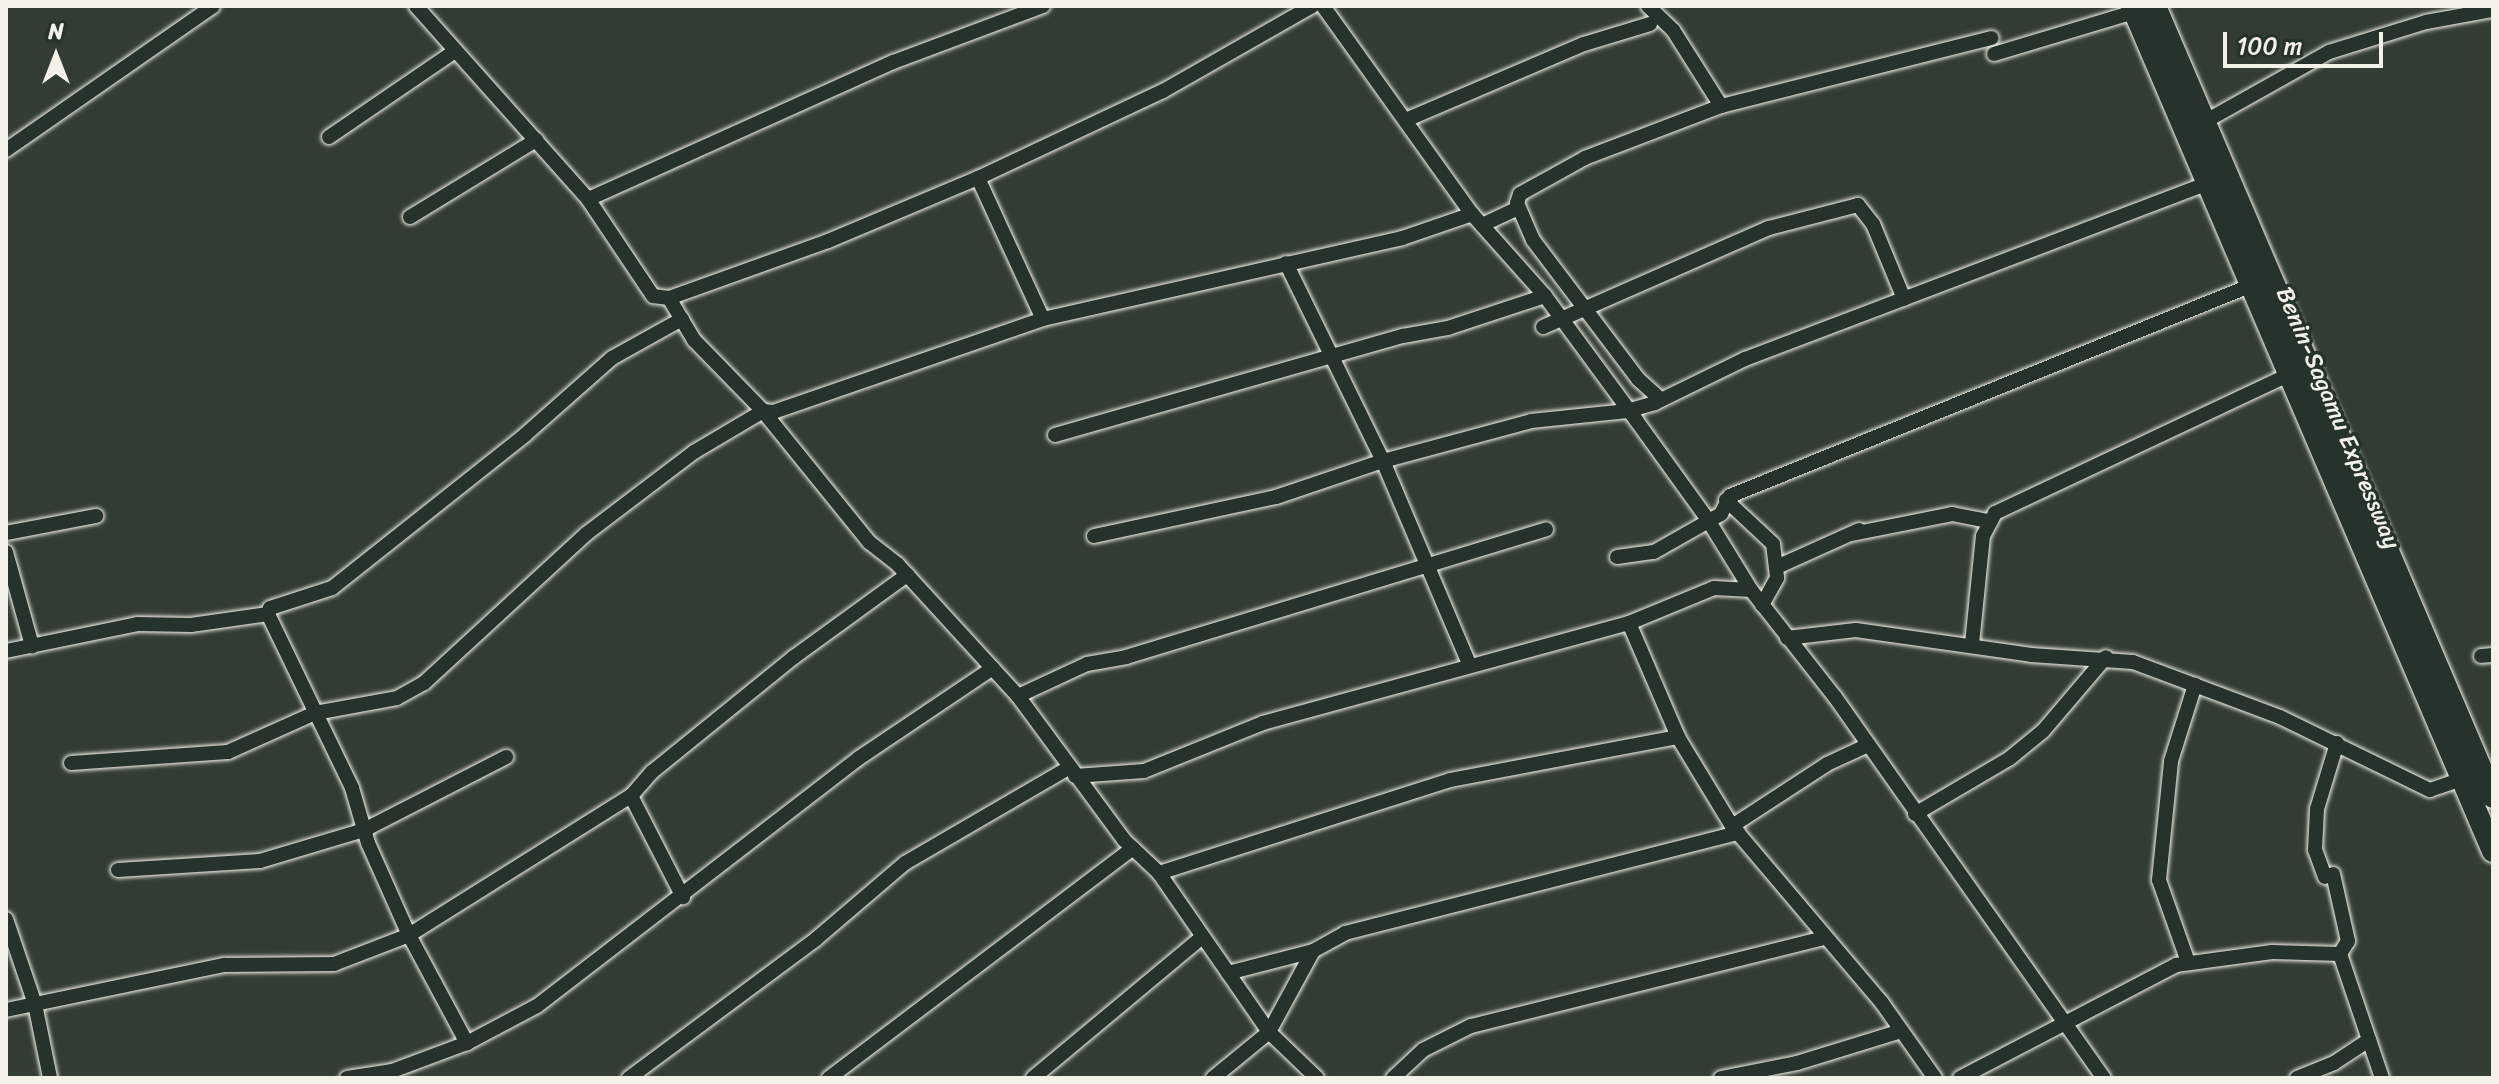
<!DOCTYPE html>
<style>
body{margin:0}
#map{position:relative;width:2499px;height:1084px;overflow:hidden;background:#323c33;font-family:Sriracha,sans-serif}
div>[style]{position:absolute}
.roads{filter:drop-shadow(0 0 2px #f4f1e8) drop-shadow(0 0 2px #f4f1e8)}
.minor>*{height:14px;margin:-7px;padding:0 7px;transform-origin:7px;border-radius:7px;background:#26332d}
.highway>*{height:22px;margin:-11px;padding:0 11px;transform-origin:11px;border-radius:11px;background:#26332d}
span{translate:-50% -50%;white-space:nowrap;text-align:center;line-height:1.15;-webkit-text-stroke:7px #26332d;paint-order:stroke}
.street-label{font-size:24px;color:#f4f1e8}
.frame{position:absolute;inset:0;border:8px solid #f4f1e8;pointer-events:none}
.north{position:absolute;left:16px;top:16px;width:80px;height:80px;-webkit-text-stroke:6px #26332d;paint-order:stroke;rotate:0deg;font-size:22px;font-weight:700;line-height:32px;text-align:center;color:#f4f1e8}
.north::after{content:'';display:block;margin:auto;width:28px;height:36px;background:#f4f1e8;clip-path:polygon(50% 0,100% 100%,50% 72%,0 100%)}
.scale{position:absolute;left:2223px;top:32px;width:160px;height:36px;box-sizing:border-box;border:4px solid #f4f1e8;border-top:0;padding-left:10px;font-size:24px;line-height:28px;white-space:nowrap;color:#f4f1e8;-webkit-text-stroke:6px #26332d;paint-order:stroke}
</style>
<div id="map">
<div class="roads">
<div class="minor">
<div style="left:416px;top:6px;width:259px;rotate:48.3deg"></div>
<div style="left:1043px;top:6px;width:160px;rotate:159.5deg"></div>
<div style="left:893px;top:62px;width:334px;rotate:155.8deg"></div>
<div style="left:588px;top:199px;width:117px;rotate:56.2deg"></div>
<div style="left:653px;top:296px;width:16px;rotate:7deg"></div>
<div style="left:669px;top:298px;width:169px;rotate:-19.7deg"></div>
<div style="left:828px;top:241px;width:163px;rotate:-22.8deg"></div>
<div style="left:978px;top:178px;width:204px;rotate:-25.2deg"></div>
<div style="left:1163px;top:91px;width:172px;rotate:-29.7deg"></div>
<div style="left:1323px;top:6px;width:256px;rotate:54.4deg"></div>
<div style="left:1472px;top:214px;width:110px;rotate:48.3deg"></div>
<div style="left:1545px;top:296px;width:154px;rotate:53.7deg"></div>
<div style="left:1636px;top:420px;width:123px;rotate:54.2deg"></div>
<div style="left:1708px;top:520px;width:82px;rotate:58.4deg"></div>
<div style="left:1751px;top:590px;width:136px;rotate:51.9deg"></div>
<div style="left:1835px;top:697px;width:466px;rotate:54.8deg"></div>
<div style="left:1648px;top:6px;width:35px;rotate:44deg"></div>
<div style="left:1673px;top:30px;width:90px;rotate:57.7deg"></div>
<div style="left:1721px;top:106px;width:146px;rotate:159.1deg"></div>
<div style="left:1585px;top:158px;width:74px;rotate:151deg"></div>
<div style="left:1520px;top:194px;width:9px;rotate:108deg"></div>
<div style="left:1517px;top:203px;width:40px;rotate:66.6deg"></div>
<div style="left:1533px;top:240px;width:174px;rotate:52.9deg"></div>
<div style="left:1638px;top:379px;width:31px;rotate:42deg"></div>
<div style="left:1994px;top:54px;width:146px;rotate:-16.7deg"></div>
<div style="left:1721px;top:106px;width:279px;rotate:-14.1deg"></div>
<div style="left:1408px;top:119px;width:191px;rotate:-23.1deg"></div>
<div style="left:1584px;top:44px;width:69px;rotate:-16.9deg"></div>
<div style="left:2206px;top:121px;width:141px;rotate:-29.3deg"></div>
<div style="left:2329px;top:52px;width:102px;rotate:-17.2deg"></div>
<div style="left:2426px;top:22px;width:68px;rotate:-10.2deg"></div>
<div style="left:329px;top:137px;width:153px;rotate:-34.3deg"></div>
<div style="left:6px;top:150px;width:252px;rotate:-34.8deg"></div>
<div style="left:978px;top:178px;width:155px;rotate:65.3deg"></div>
<div style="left:410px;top:217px;width:148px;rotate:-31.4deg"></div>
<div style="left:1482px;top:225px;width:38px;rotate:-25deg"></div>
<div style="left:1286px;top:263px;width:220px;rotate:63.9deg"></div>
<div style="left:1383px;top:461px;width:220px;rotate:67deg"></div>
<div style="left:669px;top:298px;width:49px;rotate:59.2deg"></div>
<div style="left:694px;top:340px;width:99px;rotate:45.8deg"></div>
<div style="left:763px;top:411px;width:169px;rotate:51deg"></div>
<div style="left:869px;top:542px;width:37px;rotate:38deg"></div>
<div style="left:898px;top:565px;width:178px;rotate:47.5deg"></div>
<div style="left:1018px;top:696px;width:179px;rotate:53.6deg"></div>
<div style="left:1124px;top:840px;width:48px;rotate:43.3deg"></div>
<div style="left:1159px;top:873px;width:193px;rotate:55.3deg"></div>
<div style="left:1269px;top:1032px;width:66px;rotate:43.8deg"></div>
<div style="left:682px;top:319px;width:80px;rotate:150.9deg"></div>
<div style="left:612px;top:358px;width:116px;rotate:138.5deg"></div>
<div style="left:525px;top:435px;width:246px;rotate:141.6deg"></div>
<div style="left:332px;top:588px;width:65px;rotate:162.1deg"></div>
<div style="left:270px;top:608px;width:6px;rotate:108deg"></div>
<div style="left:268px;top:614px;width:193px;rotate:64.2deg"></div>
<div style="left:352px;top:788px;width:57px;rotate:73.8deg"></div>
<div style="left:368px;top:843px;width:101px;rotate:66deg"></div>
<div style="left:409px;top:935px;width:262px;rotate:-32.1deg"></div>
<div style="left:631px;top:796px;width:114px;rotate:62.8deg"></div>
<div style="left:1543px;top:327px;width:247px;rotate:-23.7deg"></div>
<div style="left:1769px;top:228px;width:92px;rotate:-14.5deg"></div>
<div style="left:1858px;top:205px;width:24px;rotate:52deg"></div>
<div style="left:1873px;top:224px;width:81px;rotate:67.5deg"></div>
<div style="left:1055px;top:435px;width:362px;rotate:-15.9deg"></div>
<div style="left:1403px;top:336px;width:46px;rotate:-10.1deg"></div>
<div style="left:1448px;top:328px;width:102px;rotate:-18.3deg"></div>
<div style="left:1726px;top:500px;width:64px;rotate:43.1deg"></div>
<div style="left:1773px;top:544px;width:34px;rotate:83deg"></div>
<div style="left:1777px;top:578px;width:31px;rotate:119deg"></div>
<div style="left:6px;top:533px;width:92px;rotate:-10.7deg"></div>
<div style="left:1852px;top:534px;width:102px;rotate:-11.3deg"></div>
<div style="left:1952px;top:514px;width:37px;rotate:11deg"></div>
<div style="left:1094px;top:536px;width:186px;rotate:-12.1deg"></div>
<div style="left:1276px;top:497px;width:113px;rotate:-18.6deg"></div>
<div style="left:1383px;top:461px;width:153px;rotate:-15.1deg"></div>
<div style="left:1531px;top:421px;width:97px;rotate:-5.9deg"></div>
<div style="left:1627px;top:411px;width:29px;rotate:-16deg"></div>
<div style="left:1655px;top:403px;width:100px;rotate:-26.1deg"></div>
<div style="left:1745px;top:359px;width:495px;rotate:-20.8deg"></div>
<div style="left:6px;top:552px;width:98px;rotate:74.5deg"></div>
<div style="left:1617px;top:557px;width:37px;rotate:-8deg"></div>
<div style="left:1654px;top:552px;width:77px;rotate:-29.6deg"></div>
<div style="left:1721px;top:514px;width:20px;rotate:-63deg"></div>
<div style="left:1730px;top:496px;width:563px;rotate:-22.01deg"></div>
<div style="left:1779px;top:566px;width:88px;rotate:-24.2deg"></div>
<div style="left:1629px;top:623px;width:124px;rotate:66.7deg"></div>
<div style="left:1678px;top:737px;width:104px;rotate:58.8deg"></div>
<div style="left:1732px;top:826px;width:232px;rotate:49.7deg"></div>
<div style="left:1882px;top:1003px;width:92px;rotate:54.8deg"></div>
<div style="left:1787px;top:638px;width:69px;rotate:-6.6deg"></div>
<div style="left:1856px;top:630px;width:177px;rotate:8.1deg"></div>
<div style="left:2031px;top:655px;width:102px;rotate:3.9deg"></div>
<div style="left:2133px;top:662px;width:157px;rotate:20.5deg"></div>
<div style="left:2280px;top:717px;width:167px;rotate:26deg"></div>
<div style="left:2430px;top:790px;width:34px;rotate:-19deg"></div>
<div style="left:1972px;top:644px;width:109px;rotate:-84.2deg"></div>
<div style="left:1983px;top:536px;width:26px;rotate:-62deg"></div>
<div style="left:1995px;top:513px;width:327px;rotate:-25.2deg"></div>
<div style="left:6px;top:651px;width:134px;rotate:-11.6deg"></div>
<div style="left:137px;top:624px;width:54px;rotate:1.1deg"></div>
<div style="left:191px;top:625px;width:78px;rotate:-8.1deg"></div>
<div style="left:2481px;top:656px;width:12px;rotate:-5deg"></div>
<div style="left:1018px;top:696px;width:76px;rotate:-24.9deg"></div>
<div style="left:1087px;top:664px;width:40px;rotate:-10deg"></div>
<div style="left:1126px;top:657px;width:439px;rotate:-16.9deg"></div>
<div style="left:71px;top:763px;width:157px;rotate:-4deg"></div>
<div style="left:228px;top:752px;width:95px;rotate:-24.1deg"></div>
<div style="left:315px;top:713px;width:83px;rotate:-10.4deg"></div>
<div style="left:397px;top:698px;width:31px;rotate:-29deg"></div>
<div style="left:424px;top:683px;width:220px;rotate:-42.6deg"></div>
<div style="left:586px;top:534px;width:136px;rotate:-37.2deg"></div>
<div style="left:694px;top:452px;width:80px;rotate:-30.7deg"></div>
<div style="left:763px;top:411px;width:10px;rotate:6deg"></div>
<div style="left:773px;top:412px;width:286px;rotate:-19deg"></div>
<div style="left:1043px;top:319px;width:368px;rotate:-12.7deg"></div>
<div style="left:1402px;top:238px;width:74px;rotate:-18.9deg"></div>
<div style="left:1075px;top:776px;width:69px;rotate:-4.1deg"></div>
<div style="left:1144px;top:771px;width:128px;rotate:-22deg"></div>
<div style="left:1263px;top:723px;width:379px;rotate:-15.3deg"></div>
<div style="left:1629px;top:623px;width:92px;rotate:-22.4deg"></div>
<div style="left:1714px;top:588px;width:37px;rotate:3deg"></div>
<div style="left:631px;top:796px;width:32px;rotate:-49deg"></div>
<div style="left:652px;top:772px;width:183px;rotate:-39deg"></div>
<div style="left:794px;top:657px;width:140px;rotate:-36deg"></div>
<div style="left:1915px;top:814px;width:110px;rotate:-30.5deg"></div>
<div style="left:2010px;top:758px;width:43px;rotate:-39.3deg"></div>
<div style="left:2043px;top:731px;width:97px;rotate:-49.6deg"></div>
<div style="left:1732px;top:826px;width:113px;rotate:-33.1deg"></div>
<div style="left:1827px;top:764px;width:45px;rotate:-24.9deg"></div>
<div style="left:118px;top:870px;width:142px;rotate:-3.6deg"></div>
<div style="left:260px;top:861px;width:109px;rotate:-16.6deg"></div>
<div style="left:364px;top:830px;width:160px;rotate:-27.2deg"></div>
<div style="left:1159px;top:873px;width:305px;rotate:-17.7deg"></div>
<div style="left:1450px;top:780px;width:232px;rotate:-10.7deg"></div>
<div style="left:2333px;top:874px;width:69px;rotate:77.4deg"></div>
<div style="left:2348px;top:941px;width:15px;rotate:122deg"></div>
<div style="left:2325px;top:877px;width:29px;rotate:-110deg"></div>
<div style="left:2315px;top:850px;width:41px;rotate:-87.2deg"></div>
<div style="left:2317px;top:809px;width:69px;rotate:-73.1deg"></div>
<div style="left:6px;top:919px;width:90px;rotate:71.2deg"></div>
<div style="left:35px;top:1004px;width:76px;rotate:78.5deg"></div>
<div style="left:2188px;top:962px;width:87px;rotate:-109.5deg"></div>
<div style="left:2159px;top:880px;width:120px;rotate:-84.2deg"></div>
<div style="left:2171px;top:761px;width:80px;rotate:-72.5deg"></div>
<div style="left:1228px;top:973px;width:88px;rotate:-14.5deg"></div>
<div style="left:1313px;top:951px;width:37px;rotate:-29deg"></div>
<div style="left:1345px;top:933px;width:406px;rotate:-14.3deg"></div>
<div style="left:6px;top:1010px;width:223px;rotate:-11.7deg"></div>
<div style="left:224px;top:965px;width:110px;rotate:-0.5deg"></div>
<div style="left:334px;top:964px;width:80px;rotate:-21.1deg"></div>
<div style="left:409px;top:935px;width:123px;rotate:61.8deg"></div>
<div style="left:347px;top:1078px;width:46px;rotate:-8.8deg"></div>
<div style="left:392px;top:1071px;width:80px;rotate:-20.5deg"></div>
<div style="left:467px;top:1043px;width:79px;rotate:-27.9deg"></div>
<div style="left:537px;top:1006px;width:406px;rotate:-37.6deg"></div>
<div style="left:859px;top:758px;width:161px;rotate:-33.9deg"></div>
<div style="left:629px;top:1078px;width:233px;rotate:-36.6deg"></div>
<div style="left:816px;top:939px;width:117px;rotate:-40.5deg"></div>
<div style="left:905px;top:863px;width:189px;rotate:-30.2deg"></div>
<div style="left:829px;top:1078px;width:381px;rotate:-37.1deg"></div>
<div style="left:1033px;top:1078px;width:220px;rotate:-39.8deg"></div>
<div style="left:1213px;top:1078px;width:72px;rotate:-39.4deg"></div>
<div style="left:1269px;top:1032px;width:92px;rotate:-61.5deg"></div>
<div style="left:1393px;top:1078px;width:41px;rotate:-43deg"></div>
<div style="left:1423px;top:1050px;width:54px;rotate:-26.6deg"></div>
<div style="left:1471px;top:1026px;width:363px;rotate:-14deg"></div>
<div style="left:1721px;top:1078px;width:77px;rotate:-11.2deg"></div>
<div style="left:1797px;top:1063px;width:109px;rotate:-17.1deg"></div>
<div style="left:1960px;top:1078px;width:244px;rotate:-27.6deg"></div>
<div style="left:2176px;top:965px;width:97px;rotate:-7.7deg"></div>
<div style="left:2272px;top:952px;width:68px;rotate:1.7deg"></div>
<div style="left:2340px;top:954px;width:131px;rotate:71.3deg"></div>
<div style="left:2297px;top:1078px;width:40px;rotate:-22deg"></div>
<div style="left:2334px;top:1063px;width:42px;rotate:-33.3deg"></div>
</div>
<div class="highway">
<div style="left:2132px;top:6px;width:919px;rotate:66.87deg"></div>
<div style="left:2155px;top:6px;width:860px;rotate:66.86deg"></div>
</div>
</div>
<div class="street-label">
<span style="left:2338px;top:418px;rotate:67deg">Benin-Sagamu Expressway</span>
</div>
<div class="frame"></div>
<div class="north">N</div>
<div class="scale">100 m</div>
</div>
